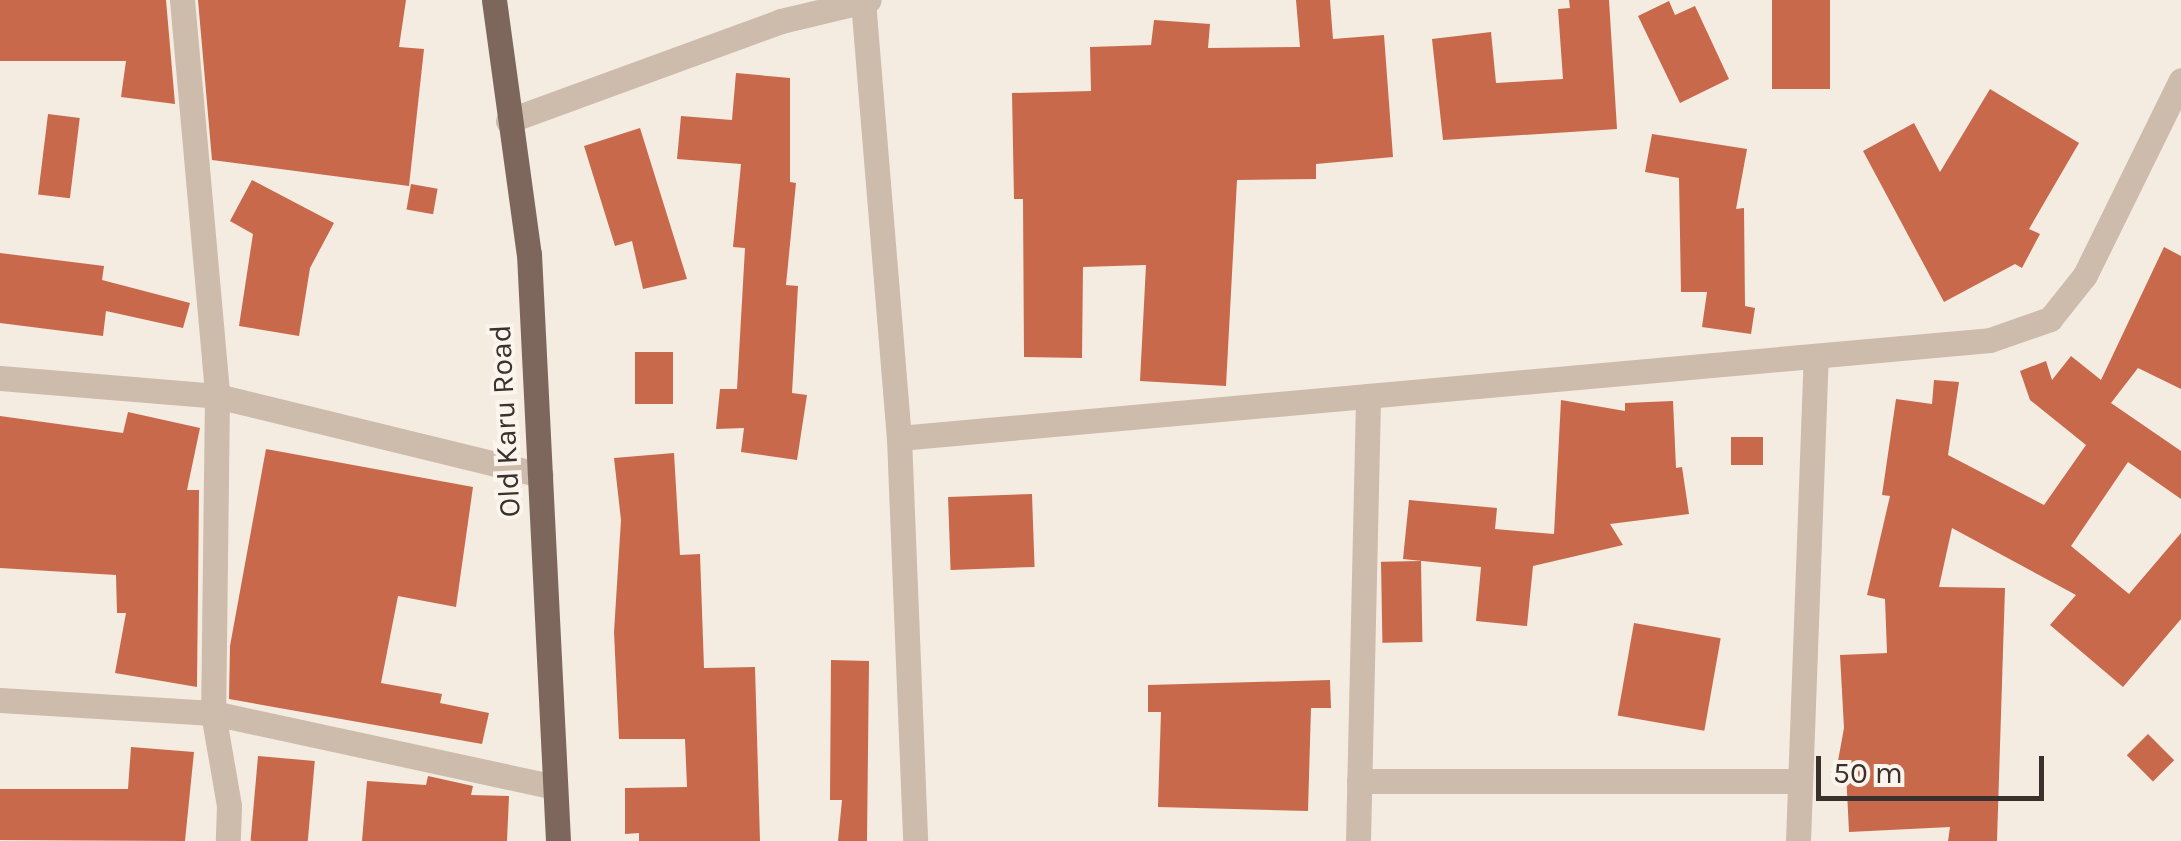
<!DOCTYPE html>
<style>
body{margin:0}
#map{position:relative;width:2181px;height:841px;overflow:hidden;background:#f4ebe1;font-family:Karla,sans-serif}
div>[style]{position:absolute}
.building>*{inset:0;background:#c8694b;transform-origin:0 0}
.minor>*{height:25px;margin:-12.5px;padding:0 12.5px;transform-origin:12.5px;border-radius:12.5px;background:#cdbbac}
.primary>*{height:25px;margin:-12.5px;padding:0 12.5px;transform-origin:12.5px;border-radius:12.5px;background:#7d675c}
span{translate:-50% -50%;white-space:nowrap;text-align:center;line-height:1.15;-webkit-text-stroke:8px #fbf5ee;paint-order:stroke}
.street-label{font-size:30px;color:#3b302b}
.scale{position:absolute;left:1816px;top:756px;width:228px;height:45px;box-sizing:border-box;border:5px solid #3b302b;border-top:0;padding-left:12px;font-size:30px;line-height:35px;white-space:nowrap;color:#3b302b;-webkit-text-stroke:8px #fbf5ee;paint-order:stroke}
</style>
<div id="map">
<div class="building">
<div style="clip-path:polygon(0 0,166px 0,175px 104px,121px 97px,126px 61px,0 61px)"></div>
<div style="clip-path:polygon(198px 0,406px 0,399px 47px,424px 49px,409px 186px,212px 160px)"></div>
<div style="clip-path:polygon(1296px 0,1330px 0,1333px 39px,1384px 35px,1393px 157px,1316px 164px,1316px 179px,1237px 180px,1226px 386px,1140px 381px,1146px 265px,1083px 267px,1082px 358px,1024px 357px,1023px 199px,1014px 199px,1012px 93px,1091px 91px,1090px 47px,1151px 45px,1154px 20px,1210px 24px,1208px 48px,1300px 47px)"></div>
<div style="clip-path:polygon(1569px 0,1609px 0,1617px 129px,1443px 140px,1432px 39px,1491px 32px,1496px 83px,1563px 79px,1558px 9px,1570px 8px)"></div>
<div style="left:1772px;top:0;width:58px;height:89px"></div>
<div style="clip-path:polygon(1669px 1px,1675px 15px,1695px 6px,1729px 79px,1680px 103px,1638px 16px)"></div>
<div style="clip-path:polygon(736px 73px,790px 78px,790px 182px,796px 183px,786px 285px,798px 286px,792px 393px,807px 395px,797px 460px,741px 452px,744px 428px,716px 429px,720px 389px,737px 389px,745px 248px,733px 247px,741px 164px,677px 159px,681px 116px,732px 120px)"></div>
<div style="clip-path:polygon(1990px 89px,2079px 143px,2029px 229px,2040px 234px,2022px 268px,2015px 264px,1944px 302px,1863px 151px,1914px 123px,1940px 172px)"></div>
<div style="left:48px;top:114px;width:32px;height:81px;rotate:7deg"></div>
<div style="clip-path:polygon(640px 128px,687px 279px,643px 289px,632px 241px,615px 246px,584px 146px)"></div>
<div style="clip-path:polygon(1652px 134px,1747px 149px,1736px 209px,1744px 208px,1745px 306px,1755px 308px,1751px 334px,1702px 327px,1707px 292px,1681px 292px,1679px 178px,1645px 172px)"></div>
<div style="clip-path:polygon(252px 180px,334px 223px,310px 268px,299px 336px,239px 326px,253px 234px,230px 221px)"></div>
<div style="left:411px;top:184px;width:27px;height:26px;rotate:10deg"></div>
<div style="clip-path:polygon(2164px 247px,2181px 256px,2181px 389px,2138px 368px,2111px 403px,2181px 451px,2181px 499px,2128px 462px,2071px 546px,2129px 594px,2181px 533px,2181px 619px,2123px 687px,2050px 625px,2076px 595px,1952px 528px,1939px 587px,2005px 588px,1997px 841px,1948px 841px,1950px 827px,1849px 832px,1846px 772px,1836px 772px,1844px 728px,1840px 655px,1887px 653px,1885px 599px,1867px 595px,1890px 496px,1882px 495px,1896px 399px,1932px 404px,1934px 380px,1959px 382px,1948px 455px,2044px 505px,2086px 445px,2030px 400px,2020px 371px,2046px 361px,2052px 380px,2071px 356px,2101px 380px)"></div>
<div style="clip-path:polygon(0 253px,104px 266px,102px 280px,190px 303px,183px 328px,106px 311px,103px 336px,0 323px)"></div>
<div style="left:673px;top:352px;width:52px;height:38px;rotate:90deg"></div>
<div style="clip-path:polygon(1561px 400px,1625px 411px,1625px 403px,1673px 401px,1676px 468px,1682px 467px,1689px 514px,1610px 524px,1623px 545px,1533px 566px,1527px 626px,1476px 621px,1481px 567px,1403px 559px,1409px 500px,1497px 508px,1495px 529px,1554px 534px)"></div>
<div style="clip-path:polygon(128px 412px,200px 428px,187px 490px,199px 490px,197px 687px,115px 673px,126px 613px,117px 613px,116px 575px,0 568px,0 416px,123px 433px)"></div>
<div style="left:1763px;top:437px;width:28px;height:32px;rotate:90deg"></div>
<div style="clip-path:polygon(266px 449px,473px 487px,456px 607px,398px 596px,381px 683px,442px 694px,440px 703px,489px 713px,482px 744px,229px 699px,230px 646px)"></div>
<div style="clip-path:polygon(674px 453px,680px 555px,700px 554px,704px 668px,755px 667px,760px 841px,639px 841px,639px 833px,625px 834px,625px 788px,687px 787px,685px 739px,619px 739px,614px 632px,621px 520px,614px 458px)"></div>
<div style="left:1032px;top:494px;width:73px;height:84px;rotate:88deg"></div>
<div style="left:1421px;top:561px;width:81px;height:40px;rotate:89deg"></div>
<div style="left:1634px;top:623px;width:88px;height:94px;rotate:10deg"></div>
<div style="clip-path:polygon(831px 660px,869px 661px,867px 841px,838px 841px,842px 800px,830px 800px)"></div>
<div style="clip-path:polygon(1330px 680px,1331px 708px,1311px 708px,1308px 811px,1158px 807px,1161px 712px,1148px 712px,1148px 685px)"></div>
<div style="left:2148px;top:734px;width:37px;height:30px;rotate:45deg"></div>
<div style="clip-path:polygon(131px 747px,194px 752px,185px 841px,0 840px,0 789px,128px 789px)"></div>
<div style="left:258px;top:756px;width:57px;height:85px;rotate:5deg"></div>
<div style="clip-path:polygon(428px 776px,473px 786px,471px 795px,509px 796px,507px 841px,362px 841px,367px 781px,426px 785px)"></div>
</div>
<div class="minor">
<div style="left:182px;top:0;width:398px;rotate:84.9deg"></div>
<div style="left:217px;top:396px;width:317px;rotate:90.7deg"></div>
<div style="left:213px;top:713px;width:94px;rotate:80.2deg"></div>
<div style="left:229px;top:806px;width:35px;rotate:92deg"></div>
<div style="left:863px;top:1px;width:438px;rotate:85.3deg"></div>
<div style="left:899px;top:438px;width:403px;rotate:87.7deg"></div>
<div style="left:508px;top:121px;width:291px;rotate:-20.1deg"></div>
<div style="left:781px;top:21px;width:90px;rotate:-13.4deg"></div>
<div style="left:0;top:378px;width:218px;rotate:4.7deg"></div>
<div style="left:217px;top:396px;width:333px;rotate:13.7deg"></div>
<div style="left:899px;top:438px;width:1095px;rotate:-5.13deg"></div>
<div style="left:1990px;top:340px;width:64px;rotate:-19.3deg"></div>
<div style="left:2050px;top:319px;width:56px;rotate:-51.5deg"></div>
<div style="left:2085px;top:275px;width:217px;rotate:-63.8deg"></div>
<div style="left:0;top:700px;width:213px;rotate:3.5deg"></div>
<div style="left:213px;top:713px;width:350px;rotate:12.2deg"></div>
<div style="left:1359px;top:781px;width:441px"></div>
<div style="left:1358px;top:841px;width:445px;rotate:-88.7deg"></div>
<div style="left:1798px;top:841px;width:485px;rotate:-87.9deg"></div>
</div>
<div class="primary">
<div style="left:494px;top:0;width:256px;rotate:82.2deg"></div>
<div style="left:529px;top:254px;width:588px;rotate:87.17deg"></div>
</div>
<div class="street-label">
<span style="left:505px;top:421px;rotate:-93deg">Old Karu Road</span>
</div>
<div class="scale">50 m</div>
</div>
